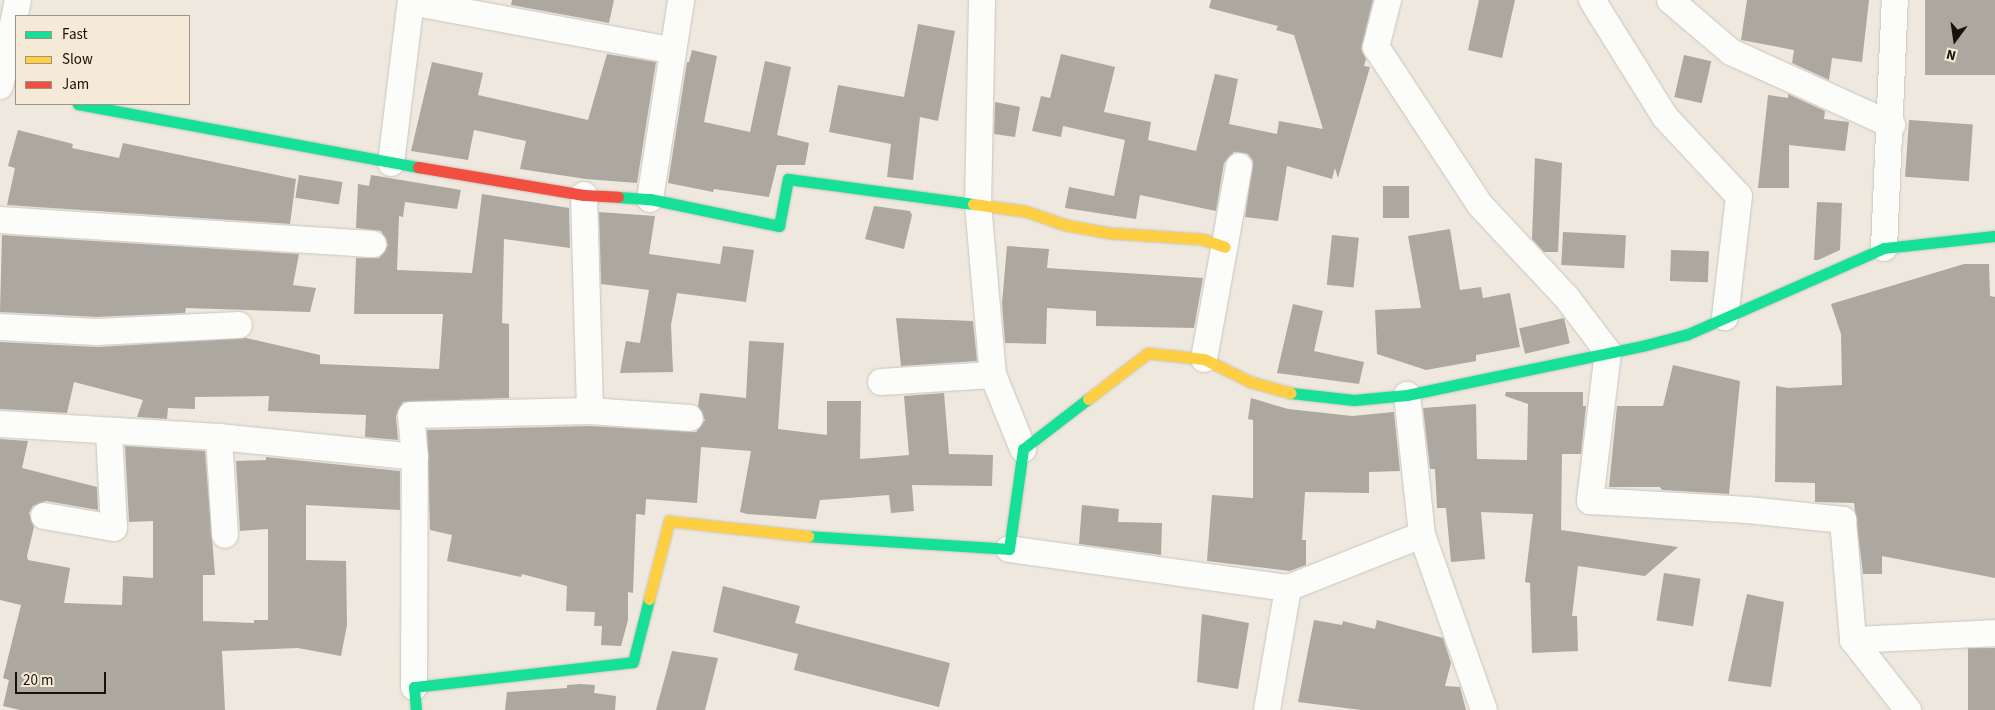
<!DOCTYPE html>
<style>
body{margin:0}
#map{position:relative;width:1995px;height:710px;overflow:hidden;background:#eee8de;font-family:"Source Sans 3",sans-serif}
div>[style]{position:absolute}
.building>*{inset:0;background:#aca8a0;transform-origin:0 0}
.roads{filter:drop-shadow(0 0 1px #cbc6be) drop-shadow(0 0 1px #cbc6be)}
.street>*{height:26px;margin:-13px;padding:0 13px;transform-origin:13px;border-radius:13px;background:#fcfcfa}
.fast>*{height:11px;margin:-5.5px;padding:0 5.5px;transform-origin:5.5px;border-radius:5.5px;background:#16e098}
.slow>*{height:11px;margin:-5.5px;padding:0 5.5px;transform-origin:5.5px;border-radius:5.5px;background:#ffcf43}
.jam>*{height:11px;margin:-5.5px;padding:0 5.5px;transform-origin:5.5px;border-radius:5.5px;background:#f24e42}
span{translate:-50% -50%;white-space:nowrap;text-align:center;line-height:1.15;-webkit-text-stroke:4px #f5ead7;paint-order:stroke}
.legend{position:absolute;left:15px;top:15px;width:175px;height:90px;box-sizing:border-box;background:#f5ead7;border:1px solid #9c9485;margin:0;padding:6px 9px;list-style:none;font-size:15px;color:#16120b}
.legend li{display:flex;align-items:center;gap:10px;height:25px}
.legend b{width:25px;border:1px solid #9c9485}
.north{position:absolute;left:1930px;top:15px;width:50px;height:50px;-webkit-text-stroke:4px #f5ead7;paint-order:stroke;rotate:194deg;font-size:14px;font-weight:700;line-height:20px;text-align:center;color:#16120b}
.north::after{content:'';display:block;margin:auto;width:18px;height:22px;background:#16120b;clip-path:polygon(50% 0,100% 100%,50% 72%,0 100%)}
.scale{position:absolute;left:15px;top:672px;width:91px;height:22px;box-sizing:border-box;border:2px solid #16120b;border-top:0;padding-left:6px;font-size:15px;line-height:18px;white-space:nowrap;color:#16120b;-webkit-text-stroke:4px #f5ead7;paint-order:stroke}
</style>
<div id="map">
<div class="building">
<div style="clip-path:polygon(512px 0,614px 0,609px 23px,511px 5px)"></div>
<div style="clip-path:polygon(1211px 0,1373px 0,1361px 49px,1366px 59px,1364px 66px,1370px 67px,1338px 178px,1335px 168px,1332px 179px,1287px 166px,1278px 221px,1245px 217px,1253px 161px,1248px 154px,1234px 152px,1224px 163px,1216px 211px,1140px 195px,1136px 219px,1065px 208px,1069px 187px,1114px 196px,1125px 140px,1063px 126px,1061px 137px,1032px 131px,1041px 96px,1050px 98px,1061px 54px,1115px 67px,1104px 112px,1151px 122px,1148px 140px,1196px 151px,1215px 74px,1238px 79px,1229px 124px,1277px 134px,1279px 121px,1323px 129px,1294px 35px,1276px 30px,1278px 26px,1209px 8px)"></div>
<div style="clip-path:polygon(1479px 0,1515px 0,1502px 58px,1468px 50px)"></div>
<div style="clip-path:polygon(1747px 0,1869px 0,1862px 62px,1832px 58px,1829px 80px,1792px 63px,1794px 50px,1741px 40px)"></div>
<div style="left:1925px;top:0;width:70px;height:75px"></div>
<div style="clip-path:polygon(918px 24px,955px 31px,938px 121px,920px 117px,913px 180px,887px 177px,891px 144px,829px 132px,838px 85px,904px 97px)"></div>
<div style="clip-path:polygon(692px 50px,717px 56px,704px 122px,750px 132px,765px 61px,791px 67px,777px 135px,809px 143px,805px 165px,777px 165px,769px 197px,714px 189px,713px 192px,668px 183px,687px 62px,689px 62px)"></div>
<div style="clip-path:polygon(607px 54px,656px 62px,637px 183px,586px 179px,520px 169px,526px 141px,474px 130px,468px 160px,411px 151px,432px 62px,483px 73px,478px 95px,588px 120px)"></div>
<div style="left:1684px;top:55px;width:28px;height:43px;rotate:13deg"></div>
<div style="clip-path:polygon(1788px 94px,1825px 111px,1824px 119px,1849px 122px,1845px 151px,1789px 145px,1789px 188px,1758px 188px,1768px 95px,1788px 98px)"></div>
<div style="clip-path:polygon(995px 102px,1020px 107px,1015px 137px,994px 134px)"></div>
<div style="left:1909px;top:120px;width:64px;height:57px;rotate:4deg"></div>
<div style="clip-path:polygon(18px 130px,73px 144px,72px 148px,119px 158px,123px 143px,296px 179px,290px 224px,7px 205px,15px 168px,8px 166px)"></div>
<div style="clip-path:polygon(1535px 158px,1562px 163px,1558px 252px,1544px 252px,1532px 239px)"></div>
<div style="left:299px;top:175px;width:44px;height:23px;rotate:9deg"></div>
<div style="clip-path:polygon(371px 175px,461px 190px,457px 209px,405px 202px,403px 217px,399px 216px,397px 270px,472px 273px,482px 194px,569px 208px,570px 248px,504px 239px,502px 323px,509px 324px,509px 398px,403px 402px,396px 416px,398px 440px,365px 437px,366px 415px,268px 411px,269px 396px,195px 397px,195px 409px,168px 408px,167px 419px,137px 417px,143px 400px,74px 382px,67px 413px,0 409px,0 342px,98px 347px,246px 338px,320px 355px,320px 364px,439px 369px,443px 314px,354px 314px,356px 258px,379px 258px,388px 245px,381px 231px,356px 228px,358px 184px,369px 186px)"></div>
<div style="left:1383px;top:186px;width:26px;height:32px"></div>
<div style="clip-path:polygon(1817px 202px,1842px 203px,1840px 250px,1818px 260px,1814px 260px)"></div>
<div style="clip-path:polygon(874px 206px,910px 211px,912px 215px,904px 249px,865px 239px)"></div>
<div style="clip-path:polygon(599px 212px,655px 216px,649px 254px,720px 264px,723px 246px,754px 250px,746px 302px,677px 293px,671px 325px,673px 372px,620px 373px,626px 341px,640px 343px,649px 290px,601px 284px)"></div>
<div style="clip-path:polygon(1450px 229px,1460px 290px,1481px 287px,1483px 298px,1510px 293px,1520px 347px,1476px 355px,1476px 361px,1426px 370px,1377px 354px,1375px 310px,1421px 308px,1408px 236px)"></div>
<div style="left:1563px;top:232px;width:63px;height:33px;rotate:3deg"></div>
<div style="clip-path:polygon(2px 235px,299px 254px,293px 285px,316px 288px,310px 312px,186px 308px,185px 313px,97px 317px,0 312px)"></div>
<div style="left:1332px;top:235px;width:27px;height:50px;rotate:6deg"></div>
<div style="clip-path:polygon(1007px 246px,1049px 249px,1047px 268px,1203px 278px,1194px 328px,1096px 326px,1096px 311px,1047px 308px,1046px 344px,1005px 343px,1002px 303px)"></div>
<div style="left:1671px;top:250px;width:38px;height:31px;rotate:2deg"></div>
<div style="clip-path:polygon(1964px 264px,1989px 264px,1990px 296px,1995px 297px,1995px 578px,1882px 556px,1882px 574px,1863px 574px,1854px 503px,1815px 502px,1815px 483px,1775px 482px,1776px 386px,1788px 388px,1842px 385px,1841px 334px,1831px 304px)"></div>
<div style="clip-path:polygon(1293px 304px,1323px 311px,1314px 351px,1364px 362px,1359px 384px,1277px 373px)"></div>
<div style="clip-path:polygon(896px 318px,973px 321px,977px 361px,901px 366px)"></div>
<div style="left:1564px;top:318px;width:26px;height:46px;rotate:77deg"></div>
<div style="clip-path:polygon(749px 341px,784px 343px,778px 429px,827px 435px,827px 401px,861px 401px,860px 459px,909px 455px,904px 396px,944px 393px,949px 454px,993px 455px,992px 486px,912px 485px,914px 511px,891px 513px,889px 495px,820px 500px,816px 519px,747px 514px,740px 512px,751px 451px,701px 447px,697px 503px,646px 499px,645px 515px,636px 514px,633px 593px,628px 592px,628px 620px,621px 646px,601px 645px,602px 626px,594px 626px,595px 612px,566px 611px,567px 586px,522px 574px,521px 577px,447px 561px,452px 535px,430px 530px,427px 430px,590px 426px,696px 432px,705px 420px,698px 406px,700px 393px,746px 398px)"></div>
<div style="clip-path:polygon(1673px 365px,1740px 381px,1729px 494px,1662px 490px,1660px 487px,1609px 487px,1617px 406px,1663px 406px)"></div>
<div style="clip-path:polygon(1506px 392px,1583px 392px,1583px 406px,1586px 406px,1581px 454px,1562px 454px,1561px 530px,1678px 547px,1645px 576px,1578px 566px,1572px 616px,1577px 616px,1578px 651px,1532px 653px,1530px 583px,1525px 582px,1533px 514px,1481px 512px,1485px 559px,1451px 562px,1446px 508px,1437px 508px,1435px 469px,1430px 469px,1423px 408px,1476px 404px,1477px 459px,1527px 460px,1528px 404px,1505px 396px)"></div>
<div style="clip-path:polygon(1251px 398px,1288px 409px,1352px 416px,1394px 412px,1400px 471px,1369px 472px,1369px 493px,1305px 492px,1302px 540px,1306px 540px,1306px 565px,1290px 571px,1207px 561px,1212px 495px,1253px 498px,1253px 420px,1248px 419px)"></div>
<div style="clip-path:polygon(0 439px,28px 441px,22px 468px,97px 487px,98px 510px,46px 501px,33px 506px,29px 513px,34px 527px,27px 556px,28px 560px,70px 568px,64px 603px,122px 605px,123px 576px,153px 578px,153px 521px,129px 522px,125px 446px,205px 451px,215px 575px,203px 575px,203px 621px,254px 623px,254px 620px,268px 620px,268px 529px,240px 531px,236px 461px,266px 460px,266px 457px,400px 471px,400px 510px,306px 505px,306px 560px,346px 561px,347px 625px,341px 656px,298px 648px,222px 651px,225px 710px,20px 710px,3px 706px,9px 680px,3px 678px,21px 605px,0 600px)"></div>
<div style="clip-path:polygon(1082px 505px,1119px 509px,1118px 522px,1162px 523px,1161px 555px,1079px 544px)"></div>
<div style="left:1664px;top:573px;width:37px;height:48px;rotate:9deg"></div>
<div style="clip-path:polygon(723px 586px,800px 606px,795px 623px,950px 663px,939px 707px,794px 670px,798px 654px,713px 632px)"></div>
<div style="clip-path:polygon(1747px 594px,1784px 602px,1771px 687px,1728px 681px)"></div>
<div style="clip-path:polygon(1202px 614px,1249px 623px,1238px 689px,1197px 682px)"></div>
<div style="clip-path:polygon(1314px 620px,1342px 625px,1343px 621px,1375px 629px,1377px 620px,1443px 638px,1451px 663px,1445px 686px,1460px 687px,1466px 710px,1361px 710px,1298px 702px)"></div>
<div style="left:1995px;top:648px;width:62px;height:27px;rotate:90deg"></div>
<div style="clip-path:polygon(672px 651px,718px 658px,705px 710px,656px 710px)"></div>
<div style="clip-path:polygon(580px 684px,595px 685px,594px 693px,616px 696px,615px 710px,505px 710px,507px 692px,567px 688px,567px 685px)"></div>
</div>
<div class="roads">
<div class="street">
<div style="left:982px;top:0;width:204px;rotate:91.1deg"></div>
<div style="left:978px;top:204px;width:172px;rotate:85deg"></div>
<div style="left:993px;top:375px;width:80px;rotate:67.9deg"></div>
<div style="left:1388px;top:0;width:49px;rotate:104.3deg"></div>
<div style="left:1376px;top:47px;width:189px;rotate:56.6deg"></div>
<div style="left:1480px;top:205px;width:127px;rotate:46.9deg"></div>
<div style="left:1567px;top:298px;width:68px;rotate:52.8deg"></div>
<div style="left:1608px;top:352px;width:150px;rotate:96.9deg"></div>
<div style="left:1590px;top:501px;width:158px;rotate:3.3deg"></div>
<div style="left:1748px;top:510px;width:96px;rotate:6deg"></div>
<div style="left:1843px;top:520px;width:120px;rotate:85.2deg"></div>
<div style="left:1853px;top:640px;width:89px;rotate:51.8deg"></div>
<div style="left:1592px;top:0;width:138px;rotate:58deg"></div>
<div style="left:1665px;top:117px;width:108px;rotate:46.9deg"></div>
<div style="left:1739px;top:196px;width:122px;rotate:96.6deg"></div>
<div style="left:1670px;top:0;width:80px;rotate:40.4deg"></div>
<div style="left:1731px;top:52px;width:177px;rotate:24.4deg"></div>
<div style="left:411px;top:2px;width:264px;rotate:10.5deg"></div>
<div style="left:0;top:86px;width:88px;rotate:-78.2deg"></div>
<div style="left:391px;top:163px;width:164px;rotate:-83deg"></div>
<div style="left:584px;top:195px;width:216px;rotate:88.4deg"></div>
<div style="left:650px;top:199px;width:201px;rotate:-81.1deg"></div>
<div style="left:0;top:220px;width:374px;rotate:3.7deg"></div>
<div style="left:1884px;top:248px;width:248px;rotate:-87.5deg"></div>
<div style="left:0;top:327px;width:97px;rotate:3deg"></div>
<div style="left:97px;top:332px;width:142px;rotate:-2.8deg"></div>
<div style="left:1204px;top:359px;width:196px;rotate:-79.7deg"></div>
<div style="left:881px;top:382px;width:112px;rotate:-3.6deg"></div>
<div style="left:0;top:424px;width:219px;rotate:3.4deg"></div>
<div style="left:219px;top:437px;width:197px;rotate:5.8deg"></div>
<div style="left:219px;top:437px;width:98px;rotate:86.5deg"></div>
<div style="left:44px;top:516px;width:71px;rotate:9.7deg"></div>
<div style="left:114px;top:528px;width:97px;rotate:-93deg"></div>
<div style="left:1422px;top:535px;width:186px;rotate:70.5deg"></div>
<div style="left:1009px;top:549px;width:282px;rotate:8deg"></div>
<div style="left:1288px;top:588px;width:144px;rotate:-21.6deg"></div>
<div style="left:1422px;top:535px;width:141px;rotate:-96.1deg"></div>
<div style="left:1853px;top:640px;width:142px;rotate:-2.8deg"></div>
<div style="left:414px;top:687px;width:230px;rotate:-89.8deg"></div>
<div style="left:415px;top:457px;width:42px;rotate:-95.4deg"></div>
<div style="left:411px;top:415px;width:179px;rotate:-1.3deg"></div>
<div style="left:590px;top:411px;width:100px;rotate:4deg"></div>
<div style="left:1267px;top:710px;width:124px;rotate:-80.2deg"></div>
</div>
<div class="fast">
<div style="left:78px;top:104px;width:346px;rotate:10.5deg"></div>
<div style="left:618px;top:197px;width:32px;rotate:4deg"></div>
<div style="left:650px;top:199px;width:132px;rotate:11.8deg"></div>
<div style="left:779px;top:226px;width:48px;rotate:-79.2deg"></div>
<div style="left:788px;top:179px;width:187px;rotate:7.7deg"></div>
<div style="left:1291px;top:393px;width:63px;rotate:6.3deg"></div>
<div style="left:1354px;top:400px;width:53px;rotate:-5.4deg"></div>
<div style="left:1407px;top:395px;width:244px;rotate:-11.8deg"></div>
<div style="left:1646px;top:345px;width:43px;rotate:-14.7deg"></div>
<div style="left:1688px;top:334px;width:214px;rotate:-23.7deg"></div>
<div style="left:1884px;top:248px;width:112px;rotate:-6.2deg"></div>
<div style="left:808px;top:536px;width:201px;rotate:3.7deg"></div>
<div style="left:1009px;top:549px;width:101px;rotate:-82deg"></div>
<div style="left:1023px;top:449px;width:82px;rotate:-37.6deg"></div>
<div style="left:416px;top:710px;width:23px;rotate:-95deg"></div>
<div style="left:414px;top:687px;width:220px;rotate:-6.5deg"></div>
<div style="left:633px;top:662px;width:65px;rotate:-75.7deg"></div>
</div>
<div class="slow">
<div style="left:973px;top:204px;width:52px;rotate:7.7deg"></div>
<div style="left:1025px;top:211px;width:43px;rotate:18.9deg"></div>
<div style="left:1066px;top:225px;width:45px;rotate:10.3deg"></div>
<div style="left:1110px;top:233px;width:92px;rotate:3.7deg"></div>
<div style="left:1202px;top:239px;width:24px;rotate:19deg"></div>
<div style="left:1088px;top:399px;width:76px;rotate:-37.5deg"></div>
<div style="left:1148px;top:353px;width:56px;rotate:6.1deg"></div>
<div style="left:1204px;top:359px;width:52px;rotate:26.1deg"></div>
<div style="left:1251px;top:382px;width:41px;rotate:15.4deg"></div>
<div style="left:649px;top:599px;width:81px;rotate:-75.6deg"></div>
<div style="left:669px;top:521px;width:140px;rotate:6.2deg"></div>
</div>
<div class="jam">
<div style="left:418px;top:167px;width:168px;rotate:9.6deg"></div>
<div style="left:584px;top:195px;width:34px;rotate:3deg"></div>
</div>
</div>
<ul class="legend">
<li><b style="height:6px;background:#16e098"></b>Fast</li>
<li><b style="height:6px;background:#ffcf43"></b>Slow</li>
<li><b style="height:6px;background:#f24e42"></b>Jam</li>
</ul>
<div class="north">N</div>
<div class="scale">20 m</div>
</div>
